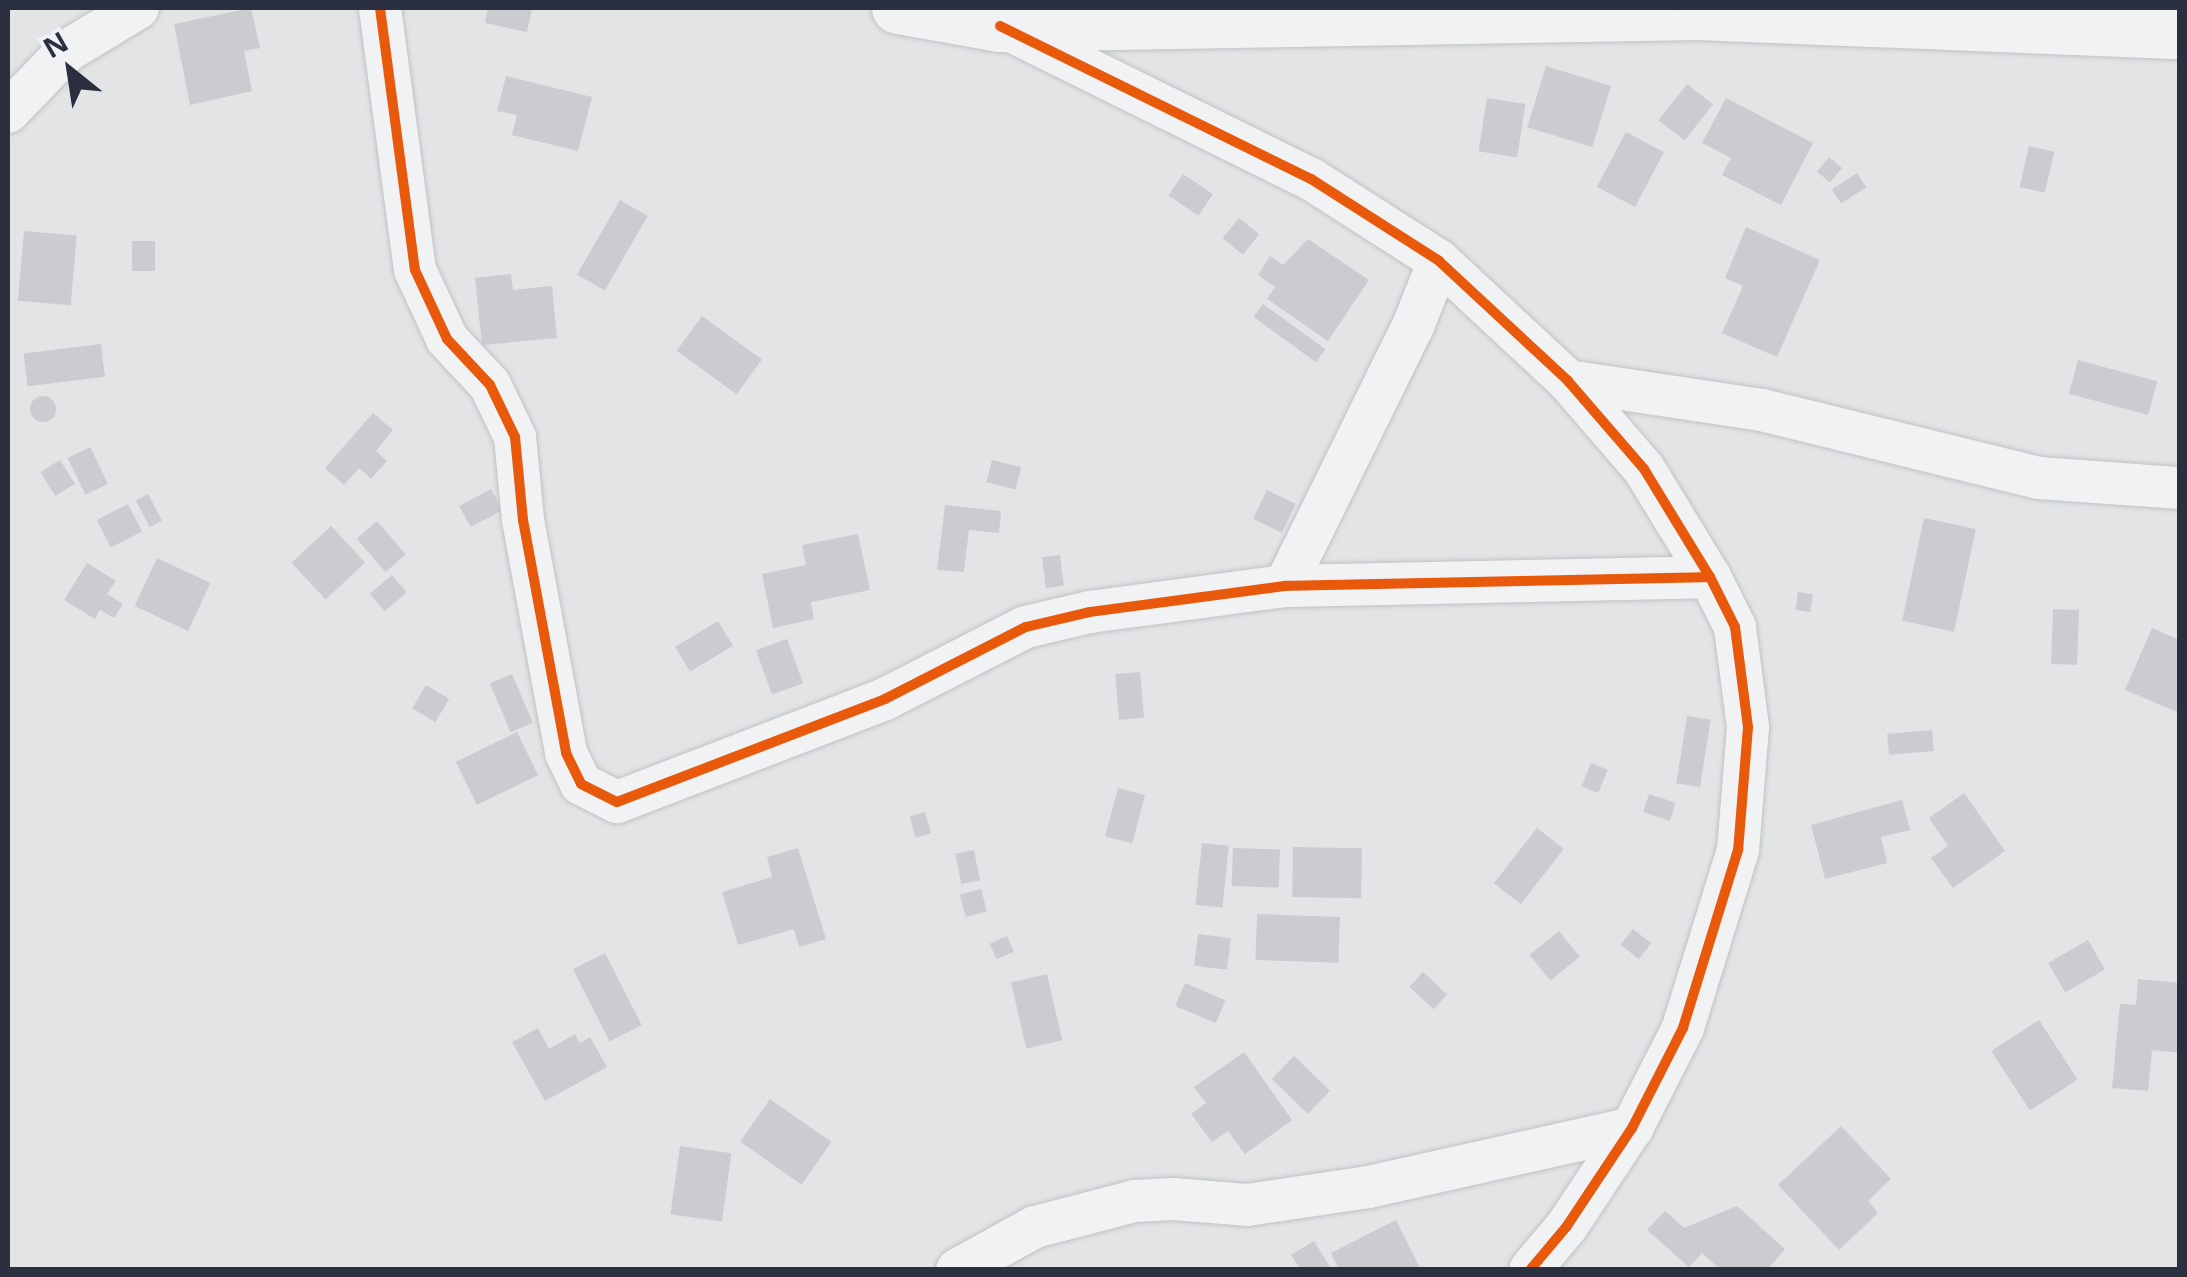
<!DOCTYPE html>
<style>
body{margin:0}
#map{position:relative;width:2187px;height:1277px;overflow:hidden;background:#e2e4e6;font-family:"Open Sans",sans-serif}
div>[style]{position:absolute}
.building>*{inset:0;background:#cacccf;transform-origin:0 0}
.round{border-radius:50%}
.roads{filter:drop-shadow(0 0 2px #c0c2c4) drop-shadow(0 0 2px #c0c2c4)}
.minor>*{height:42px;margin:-21px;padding:0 21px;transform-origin:21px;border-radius:21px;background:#f1f2f4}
.tertiary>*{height:52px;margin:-26px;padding:0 26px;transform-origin:26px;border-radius:26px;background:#f1f2f4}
.cycleway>*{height:10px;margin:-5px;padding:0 5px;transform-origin:5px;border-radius:5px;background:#e8590c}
span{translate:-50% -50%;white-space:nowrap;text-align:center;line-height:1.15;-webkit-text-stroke:10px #f0f2f6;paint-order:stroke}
.frame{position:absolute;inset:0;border:10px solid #2a303f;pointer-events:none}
.north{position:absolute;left:20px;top:20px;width:100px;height:100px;-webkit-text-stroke:8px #f0f2f6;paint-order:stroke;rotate:330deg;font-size:28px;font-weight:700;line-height:40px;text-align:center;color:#2a303f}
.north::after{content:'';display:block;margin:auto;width:35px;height:45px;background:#2a303f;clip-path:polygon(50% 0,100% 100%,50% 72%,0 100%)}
</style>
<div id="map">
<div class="building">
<div style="clip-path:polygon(251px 8px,260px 48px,244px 51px,252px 91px,190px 105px,174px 24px)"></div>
<div style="clip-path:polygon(488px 8px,532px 8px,527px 32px,485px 23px)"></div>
<div style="left:1546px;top:66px;width:68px;height:64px;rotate:17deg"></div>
<div style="clip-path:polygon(506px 76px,592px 97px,578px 151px,512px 135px,517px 115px,497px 111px)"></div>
<div style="left:1687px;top:84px;width:33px;height:46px;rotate:38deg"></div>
<div style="left:1487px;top:98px;width:39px;height:54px;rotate:9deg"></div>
<div style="clip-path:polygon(1726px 98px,1813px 143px,1781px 205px,1722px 175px,1731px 158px,1702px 143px)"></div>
<div style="left:1626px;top:132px;width:43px;height:62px;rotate:28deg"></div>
<div style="left:2029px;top:146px;width:26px;height:42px;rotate:13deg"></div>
<div style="left:1829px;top:157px;width:17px;height:19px;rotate:40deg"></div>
<div style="left:1857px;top:173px;width:17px;height:30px;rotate:57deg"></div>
<div style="left:1183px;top:174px;width:36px;height:26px;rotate:34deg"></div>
<div style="left:620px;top:200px;width:32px;height:86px;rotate:30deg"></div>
<div style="left:1239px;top:218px;width:26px;height:26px;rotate:39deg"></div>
<div style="clip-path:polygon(1746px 227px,1820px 260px,1777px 357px,1722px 333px,1743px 286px,1725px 278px)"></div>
<div style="left:24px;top:231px;width:53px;height:70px;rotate:5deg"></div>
<div style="clip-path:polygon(1308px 239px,1369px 280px,1328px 341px,1267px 299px,1275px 287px,1258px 275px,1270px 256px,1283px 265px)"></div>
<div style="left:132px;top:241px;width:23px;height:30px"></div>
<div style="clip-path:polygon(511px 274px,513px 290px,552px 286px,557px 338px,482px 345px,475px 278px)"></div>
<div style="left:1263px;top:304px;width:77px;height:16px;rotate:36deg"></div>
<div style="left:702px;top:316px;width:74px;height:43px;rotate:36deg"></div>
<div style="left:101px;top:344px;width:33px;height:78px;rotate:83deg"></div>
<div style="left:2078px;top:360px;width:82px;height:35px;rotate:15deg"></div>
<div class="round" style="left:30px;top:396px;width:26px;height:26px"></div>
<div style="clip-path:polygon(373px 413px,393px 430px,376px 451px,387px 461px,371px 479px,359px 468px,344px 485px,325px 468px)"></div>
<div style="left:90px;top:447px;width:41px;height:25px;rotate:64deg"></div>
<div style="left:60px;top:460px;width:28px;height:23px;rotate:58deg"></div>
<div style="left:992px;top:460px;width:30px;height:23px;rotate:14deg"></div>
<div style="left:491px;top:489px;width:24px;height:36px;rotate:62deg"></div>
<div style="left:1267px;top:490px;width:32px;height:32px;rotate:26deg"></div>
<div style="left:148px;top:494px;width:30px;height:14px;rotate:62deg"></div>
<div style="left:128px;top:504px;width:31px;height:35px;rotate:63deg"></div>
<div style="clip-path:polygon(945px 505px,1001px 511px,999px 533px,969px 530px,964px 572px,937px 570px)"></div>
<div style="left:1924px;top:518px;width:53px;height:105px;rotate:12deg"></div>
<div style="left:377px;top:521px;width:44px;height:27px;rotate:49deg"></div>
<div style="left:331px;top:526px;width:50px;height:54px;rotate:47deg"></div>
<div style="clip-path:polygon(858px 534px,870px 590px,811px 602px,814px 619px,773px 628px,762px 574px,806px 565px,802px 545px)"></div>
<div style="left:1060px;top:555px;width:31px;height:18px;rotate:83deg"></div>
<div style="left:157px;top:558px;width:59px;height:53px;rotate:25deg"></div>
<div style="clip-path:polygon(87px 563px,116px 581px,107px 594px,123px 604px,114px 618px,100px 610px,95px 619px,64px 600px)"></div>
<div style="left:392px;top:575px;width:23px;height:29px;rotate:50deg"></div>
<div style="left:1798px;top:592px;width:15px;height:18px;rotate:8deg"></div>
<div style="left:2053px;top:609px;width:26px;height:55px;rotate:2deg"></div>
<div style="left:718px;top:621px;width:29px;height:50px;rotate:59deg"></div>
<div style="clip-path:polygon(2152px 628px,2180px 640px,2180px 713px,2125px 690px)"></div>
<div style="left:787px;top:639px;width:47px;height:33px;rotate:70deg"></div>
<div style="left:1140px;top:672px;width:46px;height:25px;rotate:85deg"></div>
<div style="left:512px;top:674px;width:53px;height:24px;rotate:67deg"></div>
<div style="left:426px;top:685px;width:27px;height:27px;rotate:31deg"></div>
<div style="left:1687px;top:716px;width:24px;height:68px;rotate:9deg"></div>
<div style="left:1932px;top:730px;width:21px;height:45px;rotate:85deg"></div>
<div style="left:517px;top:732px;width:48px;height:68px;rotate:64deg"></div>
<div style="left:1591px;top:763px;width:18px;height:25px;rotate:22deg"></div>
<div style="left:1118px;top:788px;width:28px;height:50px;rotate:15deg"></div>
<div style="clip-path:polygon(1964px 793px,2005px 851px,1953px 888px,1931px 858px,1948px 846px,1929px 818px)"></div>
<div style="left:1649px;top:794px;width:28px;height:19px;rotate:18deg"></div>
<div style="clip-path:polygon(1902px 800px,1910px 830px,1881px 837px,1887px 863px,1825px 879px,1811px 825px)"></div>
<div style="left:925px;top:812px;width:22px;height:16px;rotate:74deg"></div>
<div style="left:1537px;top:828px;width:34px;height:70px;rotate:38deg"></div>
<div style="left:1202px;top:843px;width:27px;height:62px;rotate:6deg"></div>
<div style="left:1293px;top:847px;width:69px;height:50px;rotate:1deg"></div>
<div style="clip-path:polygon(798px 848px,826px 939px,799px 947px,794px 929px,738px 945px,722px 892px,772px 877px,767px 857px)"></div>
<div style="left:1233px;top:848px;width:47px;height:38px;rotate:2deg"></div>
<div style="left:974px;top:850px;width:31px;height:19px;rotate:79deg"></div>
<div style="left:981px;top:889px;width:23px;height:22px;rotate:75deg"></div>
<div style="left:1257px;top:914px;width:83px;height:46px;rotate:2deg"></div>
<div style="left:1633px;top:929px;width:23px;height:20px;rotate:38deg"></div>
<div style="left:1559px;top:931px;width:33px;height:38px;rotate:51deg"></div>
<div style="left:1198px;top:934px;width:33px;height:32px;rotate:7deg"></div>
<div style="left:1007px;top:936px;width:17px;height:19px;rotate:66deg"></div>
<div style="left:2088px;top:940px;width:34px;height:46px;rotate:60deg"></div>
<div style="left:605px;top:953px;width:81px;height:36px;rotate:63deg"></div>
<div style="left:1423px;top:972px;width:33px;height:20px;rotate:43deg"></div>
<div style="left:1047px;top:974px;width:68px;height:37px;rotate:77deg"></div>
<div style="clip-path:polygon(2138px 979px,2180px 983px,2180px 1053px,2152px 1050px,2148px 1091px,2112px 1088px,2120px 1004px,2136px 1005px)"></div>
<div style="left:1185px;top:983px;width:44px;height:25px;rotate:23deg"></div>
<div style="left:2039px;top:1020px;width:71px;height:57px;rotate:57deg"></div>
<div style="clip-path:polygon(538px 1028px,549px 1049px,575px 1034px,580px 1043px,590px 1037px,607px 1067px,545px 1101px,512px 1042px)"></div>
<div style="clip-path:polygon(1244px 1052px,1292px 1120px,1245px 1154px,1228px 1131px,1212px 1142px,1191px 1114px,1206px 1103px,1194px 1087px)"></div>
<div style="left:1294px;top:1056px;width:50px;height:32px;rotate:44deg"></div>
<div style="left:770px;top:1099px;width:75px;height:52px;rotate:35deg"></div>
<div style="clip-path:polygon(1841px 1126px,1891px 1179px,1868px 1201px,1878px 1213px,1839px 1250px,1778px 1185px)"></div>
<div style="left:680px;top:1146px;width:52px;height:69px;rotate:8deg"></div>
<div style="clip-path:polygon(1737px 1206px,1785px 1249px,1767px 1270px,1721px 1270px,1702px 1253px,1689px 1267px,1647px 1230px,1665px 1211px,1684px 1228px)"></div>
<div style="clip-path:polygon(1396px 1220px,1421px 1270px,1339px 1270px,1331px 1253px)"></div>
<div style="clip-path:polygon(1314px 1241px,1332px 1270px,1301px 1270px,1291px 1255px)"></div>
</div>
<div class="roads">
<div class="minor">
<div style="left:380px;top:8px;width:264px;rotate:82.4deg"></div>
<div style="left:415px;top:270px;width:76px;rotate:65.1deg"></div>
<div style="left:447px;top:339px;width:63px;rotate:46.9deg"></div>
<div style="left:490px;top:385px;width:58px;rotate:64.3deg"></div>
<div style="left:515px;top:437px;width:83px;rotate:84.5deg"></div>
<div style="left:523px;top:520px;width:237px;rotate:79.5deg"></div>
<div style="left:566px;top:753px;width:34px;rotate:64deg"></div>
<div style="left:581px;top:784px;width:40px;rotate:26.6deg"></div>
<div style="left:617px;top:802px;width:287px;rotate:-21deg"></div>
<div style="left:885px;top:699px;width:158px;rotate:-27.1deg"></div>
<div style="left:1026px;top:627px;width:66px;rotate:-13.2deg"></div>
<div style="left:1090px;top:612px;width:197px;rotate:-7.6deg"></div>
<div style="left:1285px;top:586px;width:425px;rotate:-1.2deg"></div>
<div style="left:1001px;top:26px;width:346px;rotate:26.3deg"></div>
<div style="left:1311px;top:179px;width:152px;rotate:32.6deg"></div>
<div style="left:1439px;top:261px;width:176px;rotate:42.9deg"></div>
<div style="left:1568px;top:381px;width:116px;rotate:49.2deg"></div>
<div style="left:1644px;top:469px;width:127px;rotate:58.6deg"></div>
<div style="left:1710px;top:577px;width:56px;rotate:63.4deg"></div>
<div style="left:1735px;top:627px;width:101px;rotate:82.6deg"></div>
<div style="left:1748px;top:727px;width:123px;rotate:94.6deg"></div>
<div style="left:1738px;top:850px;width:186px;rotate:107.2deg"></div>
<div style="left:1683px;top:1028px;width:112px;rotate:117deg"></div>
<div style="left:1632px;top:1128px;width:118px;rotate:123.6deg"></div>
<div style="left:1567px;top:1226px;width:57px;rotate:130.1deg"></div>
<div style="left:8px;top:112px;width:85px;rotate:-46deg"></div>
<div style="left:67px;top:51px;width:83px;rotate:-31.2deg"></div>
<div style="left:1568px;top:381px;width:196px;rotate:8.5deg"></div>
<div style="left:1762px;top:410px;width:285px;rotate:13.8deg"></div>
<div style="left:2039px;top:478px;width:141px;rotate:4.1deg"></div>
<div style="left:1285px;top:586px;width:290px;rotate:-63.8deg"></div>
<div style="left:1413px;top:326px;width:70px;rotate:-68.2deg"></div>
<div style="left:957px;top:1270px;width:89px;rotate:-28.9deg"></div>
<div style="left:1035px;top:1227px;width:103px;rotate:-14.6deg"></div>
<div style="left:1135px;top:1201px;width:38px;rotate:-3deg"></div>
<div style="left:1173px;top:1199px;width:74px;rotate:4.6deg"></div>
<div style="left:1247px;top:1205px;width:123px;rotate:-8.4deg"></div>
<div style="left:1369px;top:1187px;width:270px;rotate:-12.6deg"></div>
</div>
<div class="tertiary">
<div style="left:898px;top:8px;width:104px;rotate:10deg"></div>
<div style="left:1000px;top:26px;width:698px;rotate:-0.98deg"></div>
<div style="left:1698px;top:14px;width:482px;rotate:2.3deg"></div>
</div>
</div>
<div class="cycleway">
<div style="left:380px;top:8px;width:264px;rotate:82.4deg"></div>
<div style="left:415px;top:270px;width:76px;rotate:65.1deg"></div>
<div style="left:447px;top:339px;width:63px;rotate:46.9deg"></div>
<div style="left:490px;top:385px;width:58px;rotate:64.3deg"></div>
<div style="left:515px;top:437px;width:83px;rotate:84.5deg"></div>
<div style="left:523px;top:520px;width:237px;rotate:79.5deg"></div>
<div style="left:566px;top:753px;width:34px;rotate:64deg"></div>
<div style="left:581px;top:784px;width:40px;rotate:26.6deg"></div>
<div style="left:617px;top:802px;width:287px;rotate:-21deg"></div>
<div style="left:885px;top:699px;width:158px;rotate:-27.1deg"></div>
<div style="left:1026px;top:627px;width:66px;rotate:-13.2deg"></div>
<div style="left:1090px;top:612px;width:197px;rotate:-7.6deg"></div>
<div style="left:1285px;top:586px;width:425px;rotate:-1.2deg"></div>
<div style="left:1000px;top:26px;width:347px;rotate:26.2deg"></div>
<div style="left:1311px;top:179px;width:152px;rotate:32.6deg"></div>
<div style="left:1439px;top:261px;width:176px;rotate:42.9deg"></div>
<div style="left:1568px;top:381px;width:116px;rotate:49.2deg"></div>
<div style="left:1644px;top:469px;width:127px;rotate:58.6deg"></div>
<div style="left:1710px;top:577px;width:56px;rotate:63.4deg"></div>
<div style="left:1735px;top:627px;width:101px;rotate:82.6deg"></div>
<div style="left:1748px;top:727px;width:123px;rotate:94.6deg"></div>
<div style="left:1738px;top:850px;width:186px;rotate:107.2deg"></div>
<div style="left:1683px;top:1028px;width:112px;rotate:117deg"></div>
<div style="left:1632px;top:1128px;width:118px;rotate:123.6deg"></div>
<div style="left:1567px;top:1226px;width:57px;rotate:130.1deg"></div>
</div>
<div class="frame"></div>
<div class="north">N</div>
</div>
